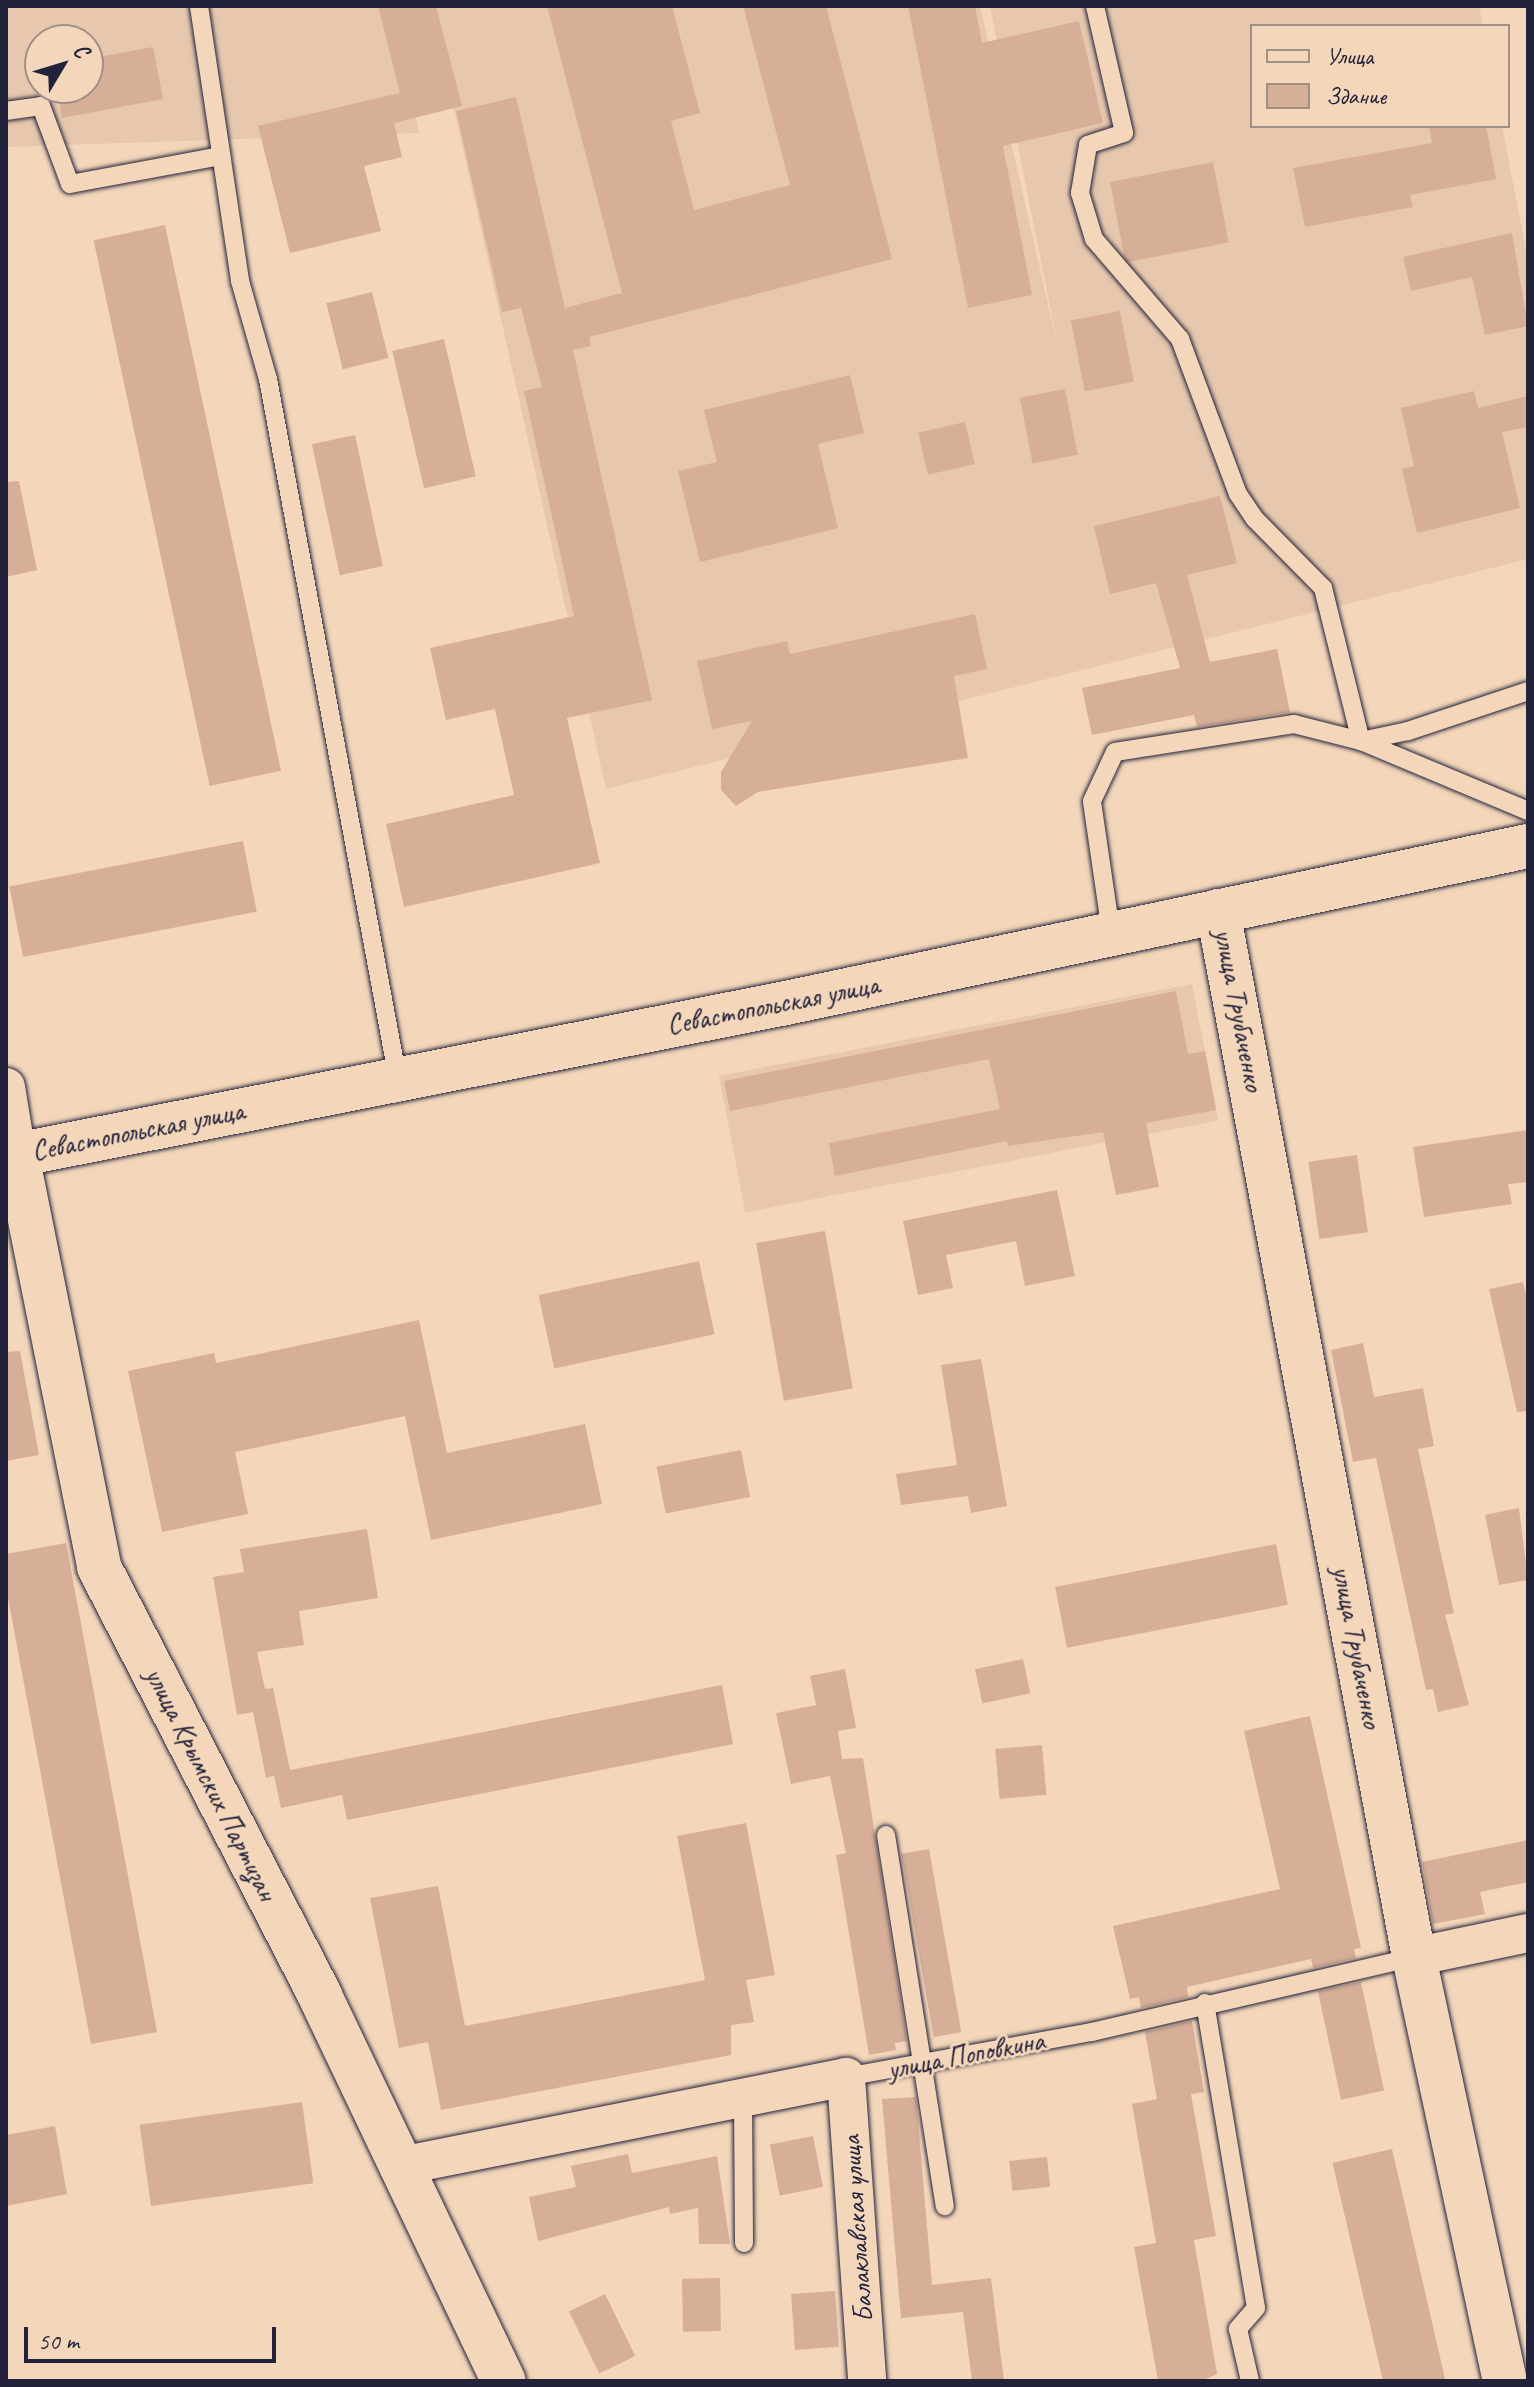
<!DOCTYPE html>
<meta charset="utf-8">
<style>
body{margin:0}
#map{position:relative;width:1534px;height:2387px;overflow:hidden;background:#f4d7ba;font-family:Caveat,sans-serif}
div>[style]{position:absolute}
.built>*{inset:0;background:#e7c8ae;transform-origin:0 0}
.building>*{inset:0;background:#d7ae97;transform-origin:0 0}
.roads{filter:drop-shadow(0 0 2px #22223b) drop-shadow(0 0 2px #22223b)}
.service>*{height:18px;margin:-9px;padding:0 9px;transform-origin:9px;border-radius:9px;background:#f4d7ba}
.minor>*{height:38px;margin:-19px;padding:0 19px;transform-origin:19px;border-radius:19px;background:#f4d7ba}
.tertiary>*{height:44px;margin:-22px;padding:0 22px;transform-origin:22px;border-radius:22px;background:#f4d7ba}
.secondary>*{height:44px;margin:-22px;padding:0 22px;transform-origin:22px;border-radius:22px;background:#f4d7ba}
.primary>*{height:44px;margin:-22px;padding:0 22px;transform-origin:22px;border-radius:22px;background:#f4d7ba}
span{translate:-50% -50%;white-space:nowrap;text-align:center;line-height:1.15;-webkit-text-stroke:6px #f4d7ba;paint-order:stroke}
.street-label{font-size:28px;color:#22223b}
.frame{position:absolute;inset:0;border:8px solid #22223b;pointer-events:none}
.legend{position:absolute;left:1250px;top:24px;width:260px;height:104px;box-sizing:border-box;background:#f4d7ba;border:2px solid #a08f87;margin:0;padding:10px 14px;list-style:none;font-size:24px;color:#22223b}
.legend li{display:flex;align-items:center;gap:16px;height:40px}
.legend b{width:40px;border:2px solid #a08f87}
.north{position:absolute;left:24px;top:24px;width:80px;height:80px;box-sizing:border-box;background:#f4d7ba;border:2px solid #a08f87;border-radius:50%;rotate:52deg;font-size:22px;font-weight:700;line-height:32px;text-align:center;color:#22223b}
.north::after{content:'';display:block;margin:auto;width:28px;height:36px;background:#22223b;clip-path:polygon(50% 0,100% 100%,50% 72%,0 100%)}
.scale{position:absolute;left:24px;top:2327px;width:252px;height:36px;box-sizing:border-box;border:4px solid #22223b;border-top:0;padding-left:10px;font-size:24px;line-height:28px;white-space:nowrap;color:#22223b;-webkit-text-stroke:6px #f4d7ba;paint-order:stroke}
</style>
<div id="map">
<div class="built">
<div style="clip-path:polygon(evenodd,6px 6px,393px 6px,419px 133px,6px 147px,6px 6px,40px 40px,88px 40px,88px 88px,40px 88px,40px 40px)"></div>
<div style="clip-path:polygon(431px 6px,980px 6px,1059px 352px,990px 6px,1479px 6px,1483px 26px,1252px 26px,1252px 126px,1502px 126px,1528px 260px,1528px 559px,606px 789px)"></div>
<div style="left:1192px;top:984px;width:139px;height:482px;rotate:79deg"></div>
</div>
<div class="building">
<div style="clip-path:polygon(378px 6px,436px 6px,462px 106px,394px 123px,402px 157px,364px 166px,381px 231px,290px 253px,258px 126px,400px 93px)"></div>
<div style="clip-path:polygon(547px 6px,672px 6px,700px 113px,671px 121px,694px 210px,790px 185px,743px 6px,826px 6px,892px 259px,589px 337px,591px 346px,573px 350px,652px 700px,567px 718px,600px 863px,404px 907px,386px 824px,514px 795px,495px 709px,446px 720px,430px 648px,574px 616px,524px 391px,542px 387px,521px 308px,502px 312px,456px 111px,516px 97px,565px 308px,622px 293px)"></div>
<div style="clip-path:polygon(908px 6px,975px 6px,982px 43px,1079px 21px,1103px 123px,1003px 146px,1032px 295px,968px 308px)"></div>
<div style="clip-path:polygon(153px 47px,163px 99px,62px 118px,57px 88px,88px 88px,88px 59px)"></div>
<div style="clip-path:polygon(1429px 126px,1486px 126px,1496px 179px,1410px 195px,1413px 207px,1305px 227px,1293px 168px,1432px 143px)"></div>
<div style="left:1213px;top:162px;width:82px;height:105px;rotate:79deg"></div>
<div style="left:165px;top:225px;width:558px;height:73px;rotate:78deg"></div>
<div style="clip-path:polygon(1512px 233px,1528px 326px,1485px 335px,1472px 277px,1411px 291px,1403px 257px)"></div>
<div style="left:372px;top:292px;width:68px;height:47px;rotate:76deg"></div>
<div style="left:1120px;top:311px;width:72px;height:50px;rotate:79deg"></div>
<div style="left:444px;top:339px;width:141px;height:53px;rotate:77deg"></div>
<div style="clip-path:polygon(850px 375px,864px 433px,818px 444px,838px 528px,700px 562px,678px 471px,717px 462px,704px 410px)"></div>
<div style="left:1065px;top:389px;width:67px;height:46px;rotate:79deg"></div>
<div style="clip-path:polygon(1474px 391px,1478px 408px,1528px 396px,1528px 427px,1502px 432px,1520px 508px,1417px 533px,1402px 469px,1414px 466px,1401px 408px)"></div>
<div style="left:965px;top:422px;width:43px;height:48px;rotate:77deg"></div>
<div style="left:355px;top:435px;width:134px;height:44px;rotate:78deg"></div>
<div style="clip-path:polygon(19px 481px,37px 570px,6px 577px,6px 482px)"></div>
<div style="clip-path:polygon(1220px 496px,1237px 563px,1187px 575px,1210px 662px,1277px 649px,1290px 712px,1197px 727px,1194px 715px,1092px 735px,1082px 688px,1180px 668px,1156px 583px,1110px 594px,1094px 526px)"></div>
<div style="clip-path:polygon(975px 614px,987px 669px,954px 676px,968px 758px,758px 792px,736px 806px,721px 790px,721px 772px,752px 721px,712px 729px,697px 661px,787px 641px,790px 654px)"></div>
<div style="left:243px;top:841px;width:72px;height:238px;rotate:79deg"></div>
<div style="clip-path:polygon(1176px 991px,1188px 1054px,1205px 1051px,1216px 1110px,1146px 1123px,1159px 1187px,1116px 1195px,1103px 1132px,1008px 1146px,1007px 1141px,835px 1176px,829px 1143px,1000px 1109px,989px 1059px,730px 1111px,724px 1081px)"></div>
<div style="clip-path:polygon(1528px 1130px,1528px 1182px,1508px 1184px,1512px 1204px,1424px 1217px,1413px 1147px)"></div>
<div style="left:1357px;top:1155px;width:78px;height:49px;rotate:82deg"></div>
<div style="clip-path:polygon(1057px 1190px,1075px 1276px,1025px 1286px,1016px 1241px,946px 1255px,953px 1288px,918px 1295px,903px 1221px)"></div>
<div style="left:825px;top:1231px;width:160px;height:70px;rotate:80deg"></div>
<div style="left:699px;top:1261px;width:75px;height:164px;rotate:78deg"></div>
<div style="clip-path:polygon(1523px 1282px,1528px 1305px,1528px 1411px,1517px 1412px,1489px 1289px)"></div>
<div style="clip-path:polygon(419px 1320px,447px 1453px,585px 1424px,602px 1504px,431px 1540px,405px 1416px,235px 1452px,248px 1514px,162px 1532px,128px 1371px,214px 1353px,216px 1363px)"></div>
<div style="clip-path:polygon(1363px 1343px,1374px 1397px,1423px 1388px,1434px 1446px,1418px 1449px,1454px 1613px,1445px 1615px,1469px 1705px,1438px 1712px,1433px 1689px,1426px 1690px,1376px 1458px,1353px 1462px,1331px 1350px)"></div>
<div style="clip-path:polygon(20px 1351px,39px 1455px,6px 1461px,6px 1352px)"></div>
<div style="clip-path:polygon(981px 1359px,1007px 1506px,971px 1513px,968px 1496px,901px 1505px,896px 1474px,957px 1465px,941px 1365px)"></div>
<div style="left:741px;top:1450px;width:48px;height:86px;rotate:79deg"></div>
<div style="clip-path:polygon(1519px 1508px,1528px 1580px,1499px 1585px,1485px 1515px)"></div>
<div style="clip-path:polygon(367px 1529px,378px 1598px,299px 1611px,304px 1645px,257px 1652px,265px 1689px,273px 1688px,290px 1770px,722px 1685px,733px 1744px,347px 1820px,342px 1795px,281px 1808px,274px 1776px,266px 1778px,253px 1712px,237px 1715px,213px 1577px,244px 1572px,240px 1549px)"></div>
<div style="clip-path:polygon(66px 1543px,157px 2032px,91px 2044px,6px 1587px,6px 1554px)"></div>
<div style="left:1276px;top:1544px;width:62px;height:225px;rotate:79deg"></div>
<div style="left:1023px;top:1659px;width:35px;height:49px;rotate:78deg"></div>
<div style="clip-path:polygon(845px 1669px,856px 1728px,838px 1731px,842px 1759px,863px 1758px,907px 2041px,895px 2043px,896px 2050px,869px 2055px,836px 1855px,846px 1853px,830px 1776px,791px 1784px,776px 1713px,816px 1705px,810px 1676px)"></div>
<div style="clip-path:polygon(1310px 1716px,1361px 1948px,1354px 1949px,1356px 1958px,1313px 1968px,1311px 1959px,1187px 1987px,1188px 1997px,1141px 2008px,1139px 1997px,1130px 1999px,1113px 1926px,1280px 1889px,1244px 1731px)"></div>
<div style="left:1042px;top:1745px;width:50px;height:47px;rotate:85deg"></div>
<div style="clip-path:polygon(746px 1823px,775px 1975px,746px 1980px,754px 2022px,731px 2025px,731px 2055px,441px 2110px,428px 2042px,399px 2048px,370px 1898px,438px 1886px,465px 2026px,705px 1980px,677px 1836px)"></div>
<div style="clip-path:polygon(1528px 1840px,1528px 1882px,1480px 1892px,1485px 1914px,1433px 1924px,1422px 1862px)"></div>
<div style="left:929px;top:1849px;width:186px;height:28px;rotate:80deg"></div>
<div style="left:1361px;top:1982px;width:111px;height:44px;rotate:78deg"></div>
<div style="clip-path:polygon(1192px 2021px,1204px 2092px,1191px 2094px,1216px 2236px,1194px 2240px,1217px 2374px,1201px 2381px,1158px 2381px,1134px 2247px,1156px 2243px,1132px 2104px,1157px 2099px,1145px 2032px)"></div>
<div style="clip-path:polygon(882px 2099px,916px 2097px,932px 2285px,991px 2278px,1004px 2381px,972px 2381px,963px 2312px,901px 2318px)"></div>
<div style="left:302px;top:2102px;width:82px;height:164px;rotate:82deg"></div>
<div style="clip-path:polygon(55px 2126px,67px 2194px,6px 2206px,6px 2135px)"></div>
<div style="left:813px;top:2136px;width:52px;height:44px;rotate:79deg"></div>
<div style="left:1392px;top:2149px;width:238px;height:61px;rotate:77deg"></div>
<div style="clip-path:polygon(628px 2154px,632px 2173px,717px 2156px,730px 2244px,699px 2244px,698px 2208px,670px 2214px,669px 2207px,538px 2241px,529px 2197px,576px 2187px,571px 2166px)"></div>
<div style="left:1047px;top:2157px;width:30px;height:38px;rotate:84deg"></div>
<div style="left:720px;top:2278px;width:53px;height:38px;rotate:89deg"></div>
<div style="left:835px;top:2291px;width:56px;height:44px;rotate:86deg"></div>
<div style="left:605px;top:2294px;width:69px;height:40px;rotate:64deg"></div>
</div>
<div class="roads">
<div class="service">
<div style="left:199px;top:6px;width:278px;rotate:81.5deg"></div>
<div style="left:240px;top:281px;width:102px;rotate:74.1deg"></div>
<div style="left:268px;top:379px;width:713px;rotate:79.49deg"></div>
<div style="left:1095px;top:6px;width:130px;rotate:77.1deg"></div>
<div style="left:1124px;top:133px;width:38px;rotate:162deg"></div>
<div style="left:1088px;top:145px;width:49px;rotate:99.5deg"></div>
<div style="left:1080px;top:193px;width:48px;rotate:73.1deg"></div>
<div style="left:1094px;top:239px;width:132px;rotate:49.3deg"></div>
<div style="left:1180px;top:339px;width:165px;rotate:69.5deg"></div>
<div style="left:1238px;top:494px;width:30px;rotate:56deg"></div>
<div style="left:1255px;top:519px;width:97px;rotate:45.4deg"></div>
<div style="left:1323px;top:588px;width:158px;rotate:76.1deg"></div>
<div style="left:1361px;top:741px;width:48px;rotate:-12deg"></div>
<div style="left:1408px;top:731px;width:126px;rotate:-18.4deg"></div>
<div style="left:6px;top:111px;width:35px;rotate:-8deg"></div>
<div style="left:41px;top:106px;width:83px;rotate:69.6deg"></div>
<div style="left:70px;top:184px;width:154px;rotate:-10.5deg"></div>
<div style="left:1111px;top:932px;width:132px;rotate:-98.3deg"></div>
<div style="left:1092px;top:801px;width:54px;rotate:-64.9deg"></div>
<div style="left:1115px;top:752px;width:181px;rotate:-8.9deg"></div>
<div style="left:1294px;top:724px;width:69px;rotate:14.2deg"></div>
<div style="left:1361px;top:741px;width:181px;rotate:22.7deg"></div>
<div style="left:886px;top:1835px;width:376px;rotate:81deg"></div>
<div style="left:1205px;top:2003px;width:309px;rotate:80.5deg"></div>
<div style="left:1256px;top:2308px;width:28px;rotate:131deg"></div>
<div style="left:1238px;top:2329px;width:53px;rotate:77deg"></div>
<div style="left:846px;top:2077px;width:250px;rotate:-10.4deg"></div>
<div style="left:1092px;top:2032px;width:331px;rotate:-13.1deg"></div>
<div style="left:743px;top:2098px;width:145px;rotate:89.6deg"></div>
</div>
<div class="minor">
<div style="left:6px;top:1087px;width:69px;rotate:80.8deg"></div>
<div style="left:1414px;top:1957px;width:116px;rotate:-11.9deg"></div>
<div style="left:401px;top:2166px;width:454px;rotate:-11.3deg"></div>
<div style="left:846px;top:2077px;width:305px;rotate:86deg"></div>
</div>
<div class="tertiary">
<div style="left:1218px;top:911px;width:1064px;rotate:79.39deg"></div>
<div style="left:1414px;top:1957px;width:434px;rotate:77.9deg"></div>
</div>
<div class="secondary">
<div style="left:17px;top:1155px;width:420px;rotate:78.7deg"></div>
<div style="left:99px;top:1567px;width:483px;rotate:62.7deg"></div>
<div style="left:320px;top:1996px;width:427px;rotate:64.5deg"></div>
</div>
<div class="primary">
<div style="left:6px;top:1157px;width:795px;rotate:-11.17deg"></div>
<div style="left:786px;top:1003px;width:758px;rotate:-11.95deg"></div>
</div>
</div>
<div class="street-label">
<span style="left:773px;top:1005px;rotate:-11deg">Севастопольская улица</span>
<span style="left:1239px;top:1010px;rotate:79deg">улица Трубаченко</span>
<span style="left:138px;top:1131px;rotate:-11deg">Севастопольская улица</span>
<span style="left:1357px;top:1647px;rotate:79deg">улица Трубаченко</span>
<span style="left:211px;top:1784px;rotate:63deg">улица Крымских Партизан</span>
<span style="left:966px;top:2055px;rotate:-11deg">улица Поповкина</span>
<span style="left:857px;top:2229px;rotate:-94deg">Балаклавская улица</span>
</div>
<div class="frame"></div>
<ul class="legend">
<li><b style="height:10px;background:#f4d7ba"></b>Улица</li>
<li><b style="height:22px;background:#d7ae97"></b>Здание</li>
</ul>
<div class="north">С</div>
<div class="scale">50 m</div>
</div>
